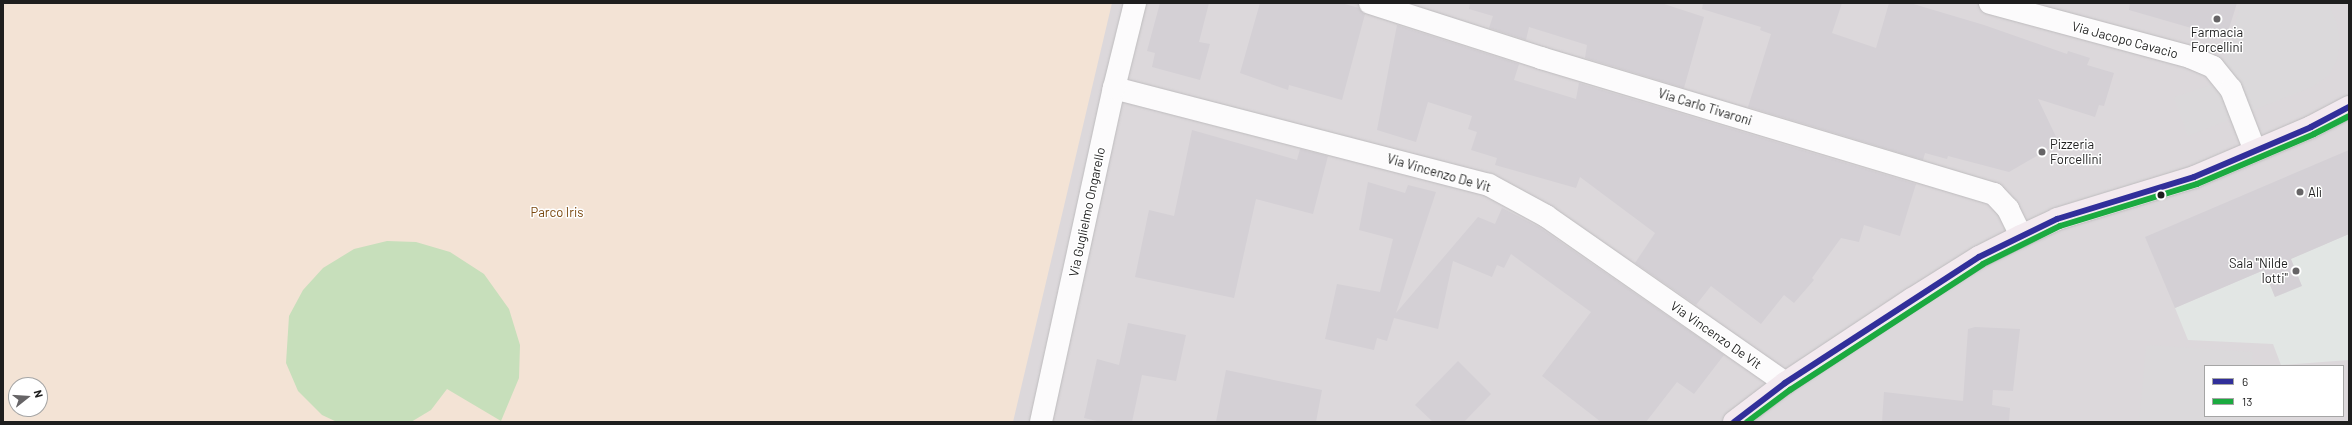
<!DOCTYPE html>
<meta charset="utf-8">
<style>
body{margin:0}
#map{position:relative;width:2352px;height:425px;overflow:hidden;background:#ede7ec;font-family:Barlow,sans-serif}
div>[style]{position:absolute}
.residential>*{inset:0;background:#dcd8db}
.park>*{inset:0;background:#f3e3d5}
.parking>*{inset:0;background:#dbd9db}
.plaza>*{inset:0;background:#e2e6e4}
.water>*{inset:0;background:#c7dfbb}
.building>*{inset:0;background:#d4d0d5}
.roads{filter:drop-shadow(0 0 1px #bebcbe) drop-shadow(0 0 1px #bebcbe)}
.street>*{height:22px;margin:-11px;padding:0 11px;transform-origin:11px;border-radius:11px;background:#fcfbfc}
.secondary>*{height:22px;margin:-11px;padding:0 11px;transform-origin:11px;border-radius:11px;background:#f3eaef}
.bus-1>*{height:6px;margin:-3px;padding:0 3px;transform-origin:3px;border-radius:3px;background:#312f9a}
.bus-2>*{height:6px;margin:-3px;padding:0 3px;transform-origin:3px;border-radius:3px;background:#1baa40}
.dots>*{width:11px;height:11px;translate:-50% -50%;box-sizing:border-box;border:2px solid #fff;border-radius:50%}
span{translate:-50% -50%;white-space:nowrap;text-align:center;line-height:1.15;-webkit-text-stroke:3px #fff;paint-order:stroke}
.poi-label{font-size:13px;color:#1e1e1e}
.left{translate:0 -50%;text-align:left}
.right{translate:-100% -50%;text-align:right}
.street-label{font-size:13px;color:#1e1e1e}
.park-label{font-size:13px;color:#7a480f}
.frame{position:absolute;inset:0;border:4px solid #1e1e1e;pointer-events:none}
.legend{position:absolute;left:2204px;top:365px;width:140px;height:52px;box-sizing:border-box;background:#fff;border:1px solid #a5a5a5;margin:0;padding:5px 7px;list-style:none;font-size:12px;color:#1e1e1e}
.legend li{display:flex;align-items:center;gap:8px;height:20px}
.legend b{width:20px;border:1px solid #a5a5a5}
.north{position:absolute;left:8px;top:377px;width:40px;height:40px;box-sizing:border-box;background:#fff;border:1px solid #a5a5a5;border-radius:50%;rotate:73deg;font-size:11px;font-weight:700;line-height:16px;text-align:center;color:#1e1e1e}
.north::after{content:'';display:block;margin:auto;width:14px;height:18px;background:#666466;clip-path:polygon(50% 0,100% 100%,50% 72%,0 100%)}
</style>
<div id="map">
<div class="residential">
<div style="clip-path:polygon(evenodd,3px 3px,2349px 3px,2349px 422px,3px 422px,3px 3px,2205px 366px,2343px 366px,2343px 416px,2205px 416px,2205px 366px,3px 3px,16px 385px,40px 385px,40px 409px,16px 409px,16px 385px)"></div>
</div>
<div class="park">
<div style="clip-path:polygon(evenodd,3px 3px,1112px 3px,1013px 422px,3px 422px,3px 3px,16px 385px,40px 385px,40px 409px,16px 409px,16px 385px)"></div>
</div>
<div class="parking">
<div style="clip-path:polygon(2241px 3px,2328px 3px,2337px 24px,2340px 43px,2337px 60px,2328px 76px,2312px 87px,2188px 136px,2174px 97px,2208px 86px,2221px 74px)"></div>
<div style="clip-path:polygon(2146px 345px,2253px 352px,2251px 366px,2205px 366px,2205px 416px,2270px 416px,2271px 422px,2139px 422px)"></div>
</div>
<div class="plaza">
<div style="clip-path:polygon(2349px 234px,2349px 360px,2281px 365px,2273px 344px,2188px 340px,2175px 308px,2264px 270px,2275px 297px,2290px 259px)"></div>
</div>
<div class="water">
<div style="clip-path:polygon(387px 241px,416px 242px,450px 252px,484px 274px,509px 309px,520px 345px,519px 378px,501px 421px,447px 389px,431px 410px,411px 422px,337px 422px,322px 415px,298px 391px,286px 363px,289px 316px,303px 290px,323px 268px,354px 249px)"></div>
</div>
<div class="building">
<div style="clip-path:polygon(1160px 3px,1209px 3px,1199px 42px,1210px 44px,1200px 80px,1152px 67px,1155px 53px,1147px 51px)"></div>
<div style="clip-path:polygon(1260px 3px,1341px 3px,1359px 8px,1365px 14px,1342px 100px,1289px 85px,1288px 90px,1240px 73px)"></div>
<div style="clip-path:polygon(1470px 3px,1661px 3px,1704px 17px,1684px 88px,1585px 58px,1587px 45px,1529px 27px,1526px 40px,1489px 28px,1493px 16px,1469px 9px)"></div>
<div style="clip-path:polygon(1703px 3px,1842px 3px,1832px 33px,1876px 48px,1889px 3px,1910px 3px,1984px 25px,2067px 54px,2068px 51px,2090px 58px,2087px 65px,2114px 73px,2104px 106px,2099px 105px,2095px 117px,2038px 99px,2059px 143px,2009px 172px,1948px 156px,1947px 159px,1925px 153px,1923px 160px,1748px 107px,1771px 34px,1760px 30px,1761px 27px,1702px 9px)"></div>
<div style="clip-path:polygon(2130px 3px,2237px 3px,2226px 38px,2129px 10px)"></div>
<div style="clip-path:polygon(1397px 25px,1519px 64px,1514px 80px,1576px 99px,1579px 83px,1916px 184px,1900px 236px,1864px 225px,1859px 242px,1841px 238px,1812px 278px,1814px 280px,1794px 303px,1784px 295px,1761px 324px,1711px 286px,1696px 305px,1635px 263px,1655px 233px,1580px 177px,1576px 188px,1495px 165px,1497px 158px,1471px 150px,1477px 132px,1468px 129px,1472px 116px,1428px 102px,1416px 142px,1377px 130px)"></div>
<div style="clip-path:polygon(1192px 130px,1297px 160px,1300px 149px,1328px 156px,1313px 214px,1256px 199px,1234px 298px,1135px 277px,1149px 210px,1174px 216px)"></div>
<div style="clip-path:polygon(2349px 150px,2349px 234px,2291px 259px,2302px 286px,2275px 297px,2264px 270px,2175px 308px,2145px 237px)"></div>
<div style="clip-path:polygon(1368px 182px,1405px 193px,1408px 185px,1436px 192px,1396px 313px,1478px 217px,1495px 224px,1502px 208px,1539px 227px,1724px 355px,1694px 394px,1677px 382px,1646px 422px,1601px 422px,1542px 376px,1591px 312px,1511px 254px,1504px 268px,1497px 265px,1492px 277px,1453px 261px,1438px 329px,1394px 318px,1387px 341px,1377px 338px,1374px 350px,1325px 339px,1337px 284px,1380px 292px,1393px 239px,1359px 230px)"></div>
<div style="clip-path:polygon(1128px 323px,1186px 335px,1176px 381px,1142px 375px,1132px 422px,1101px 422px,1084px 418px,1097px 359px,1119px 365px)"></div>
<div style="clip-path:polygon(1975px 327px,2020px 329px,2013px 391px,1993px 390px,1992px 405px,2010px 408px,2009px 422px,1882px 422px,1884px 392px,1963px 401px,1968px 329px)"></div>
<div style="clip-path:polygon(1458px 361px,1491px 394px,1464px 422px,1433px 422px,1415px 405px)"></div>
<div style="clip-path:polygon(1226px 370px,1322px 390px,1316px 422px,1216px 422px)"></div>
</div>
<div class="roads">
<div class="street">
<div style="left:1370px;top:3px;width:180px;rotate:17.8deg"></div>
<div style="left:1541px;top:58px;width:473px;rotate:16.7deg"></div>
<div style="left:1994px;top:194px;width:21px;rotate:47deg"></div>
<div style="left:2008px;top:209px;width:30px;rotate:64deg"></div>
<div style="left:1990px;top:3px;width:207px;rotate:15.1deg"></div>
<div style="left:2190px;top:57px;width:25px;rotate:23deg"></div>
<div style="left:2213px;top:67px;width:28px;rotate:51deg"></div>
<div style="left:2231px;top:89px;width:66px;rotate:68.8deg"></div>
<div style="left:1114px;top:88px;width:387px;rotate:14.5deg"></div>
<div style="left:1489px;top:185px;width:65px;rotate:28.5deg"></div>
<div style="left:1546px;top:216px;width:292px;rotate:34.9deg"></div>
<div style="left:1041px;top:422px;width:342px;rotate:-77.7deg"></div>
<div style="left:1114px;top:88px;width:88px;rotate:-76.1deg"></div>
</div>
<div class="secondary">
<div style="left:1734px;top:422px;width:64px;rotate:-37.4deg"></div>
<div style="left:1785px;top:383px;width:152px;rotate:-33.5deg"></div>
<div style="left:1912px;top:299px;width:79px;rotate:-32.1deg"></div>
<div style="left:1979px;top:257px;width:47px;rotate:-26.6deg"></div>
<div style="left:2021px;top:236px;width:40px;rotate:-25deg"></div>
<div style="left:2057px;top:219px;width:143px;rotate:-17deg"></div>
<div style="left:2194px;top:177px;width:127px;rotate:-23.1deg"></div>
<div style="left:2311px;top:127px;width:43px;rotate:-27.8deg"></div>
</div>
</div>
<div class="bus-1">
<div style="left:1734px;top:422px;width:64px;rotate:-37.4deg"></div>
<div style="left:1785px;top:383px;width:231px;rotate:-33deg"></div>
<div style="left:1979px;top:257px;width:87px;rotate:-26deg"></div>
<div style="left:2057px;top:219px;width:143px;rotate:-17deg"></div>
<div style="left:2194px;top:177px;width:127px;rotate:-23.1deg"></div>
<div style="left:2311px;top:127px;width:43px;rotate:-27.8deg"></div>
</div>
<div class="bus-2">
<div style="left:1747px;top:422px;width:54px;rotate:-36.7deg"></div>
<div style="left:1790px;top:390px;width:230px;rotate:-33.1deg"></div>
<div style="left:1983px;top:264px;width:86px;rotate:-26.3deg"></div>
<div style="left:2060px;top:226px;width:143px;rotate:-17deg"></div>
<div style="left:2197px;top:184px;width:127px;rotate:-23.1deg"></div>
<div style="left:2314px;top:134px;width:39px;rotate:-27deg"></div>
</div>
<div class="dots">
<div style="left:2217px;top:19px;background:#666466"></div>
<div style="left:2042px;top:152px;background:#666466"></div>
<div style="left:2300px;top:192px;background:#666466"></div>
<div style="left:2161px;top:195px;background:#1e1e1e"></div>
<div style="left:2296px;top:271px;background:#666466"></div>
</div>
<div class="poi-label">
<span style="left:2217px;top:40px">Farmacia<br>Forcellini</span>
<span class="left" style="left:2050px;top:152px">Pizzeria<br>Forcellini</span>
<span class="left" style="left:2308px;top:192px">Alì</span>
<span class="right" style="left:2288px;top:271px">Sala "Nilde<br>Iotti"</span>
</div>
<div class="street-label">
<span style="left:2125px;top:40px;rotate:15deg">Via Jacopo Cavacio</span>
<span style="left:1705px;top:107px;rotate:17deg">Via Carlo Tivaroni</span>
<span style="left:1439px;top:173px;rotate:16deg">Via Vincenzo De Vit</span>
<span style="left:1087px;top:212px;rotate:-78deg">Via Guglielmo Ongarello</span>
<span style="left:1716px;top:335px;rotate:35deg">Via Vincenzo De Vit</span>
</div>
<div class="park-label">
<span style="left:557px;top:212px">Parco Iris</span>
</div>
<div class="frame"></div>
<ul class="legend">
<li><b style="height:5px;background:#312f9a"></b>6</li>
<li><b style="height:5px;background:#1baa40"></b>13</li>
</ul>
<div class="north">N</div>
</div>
